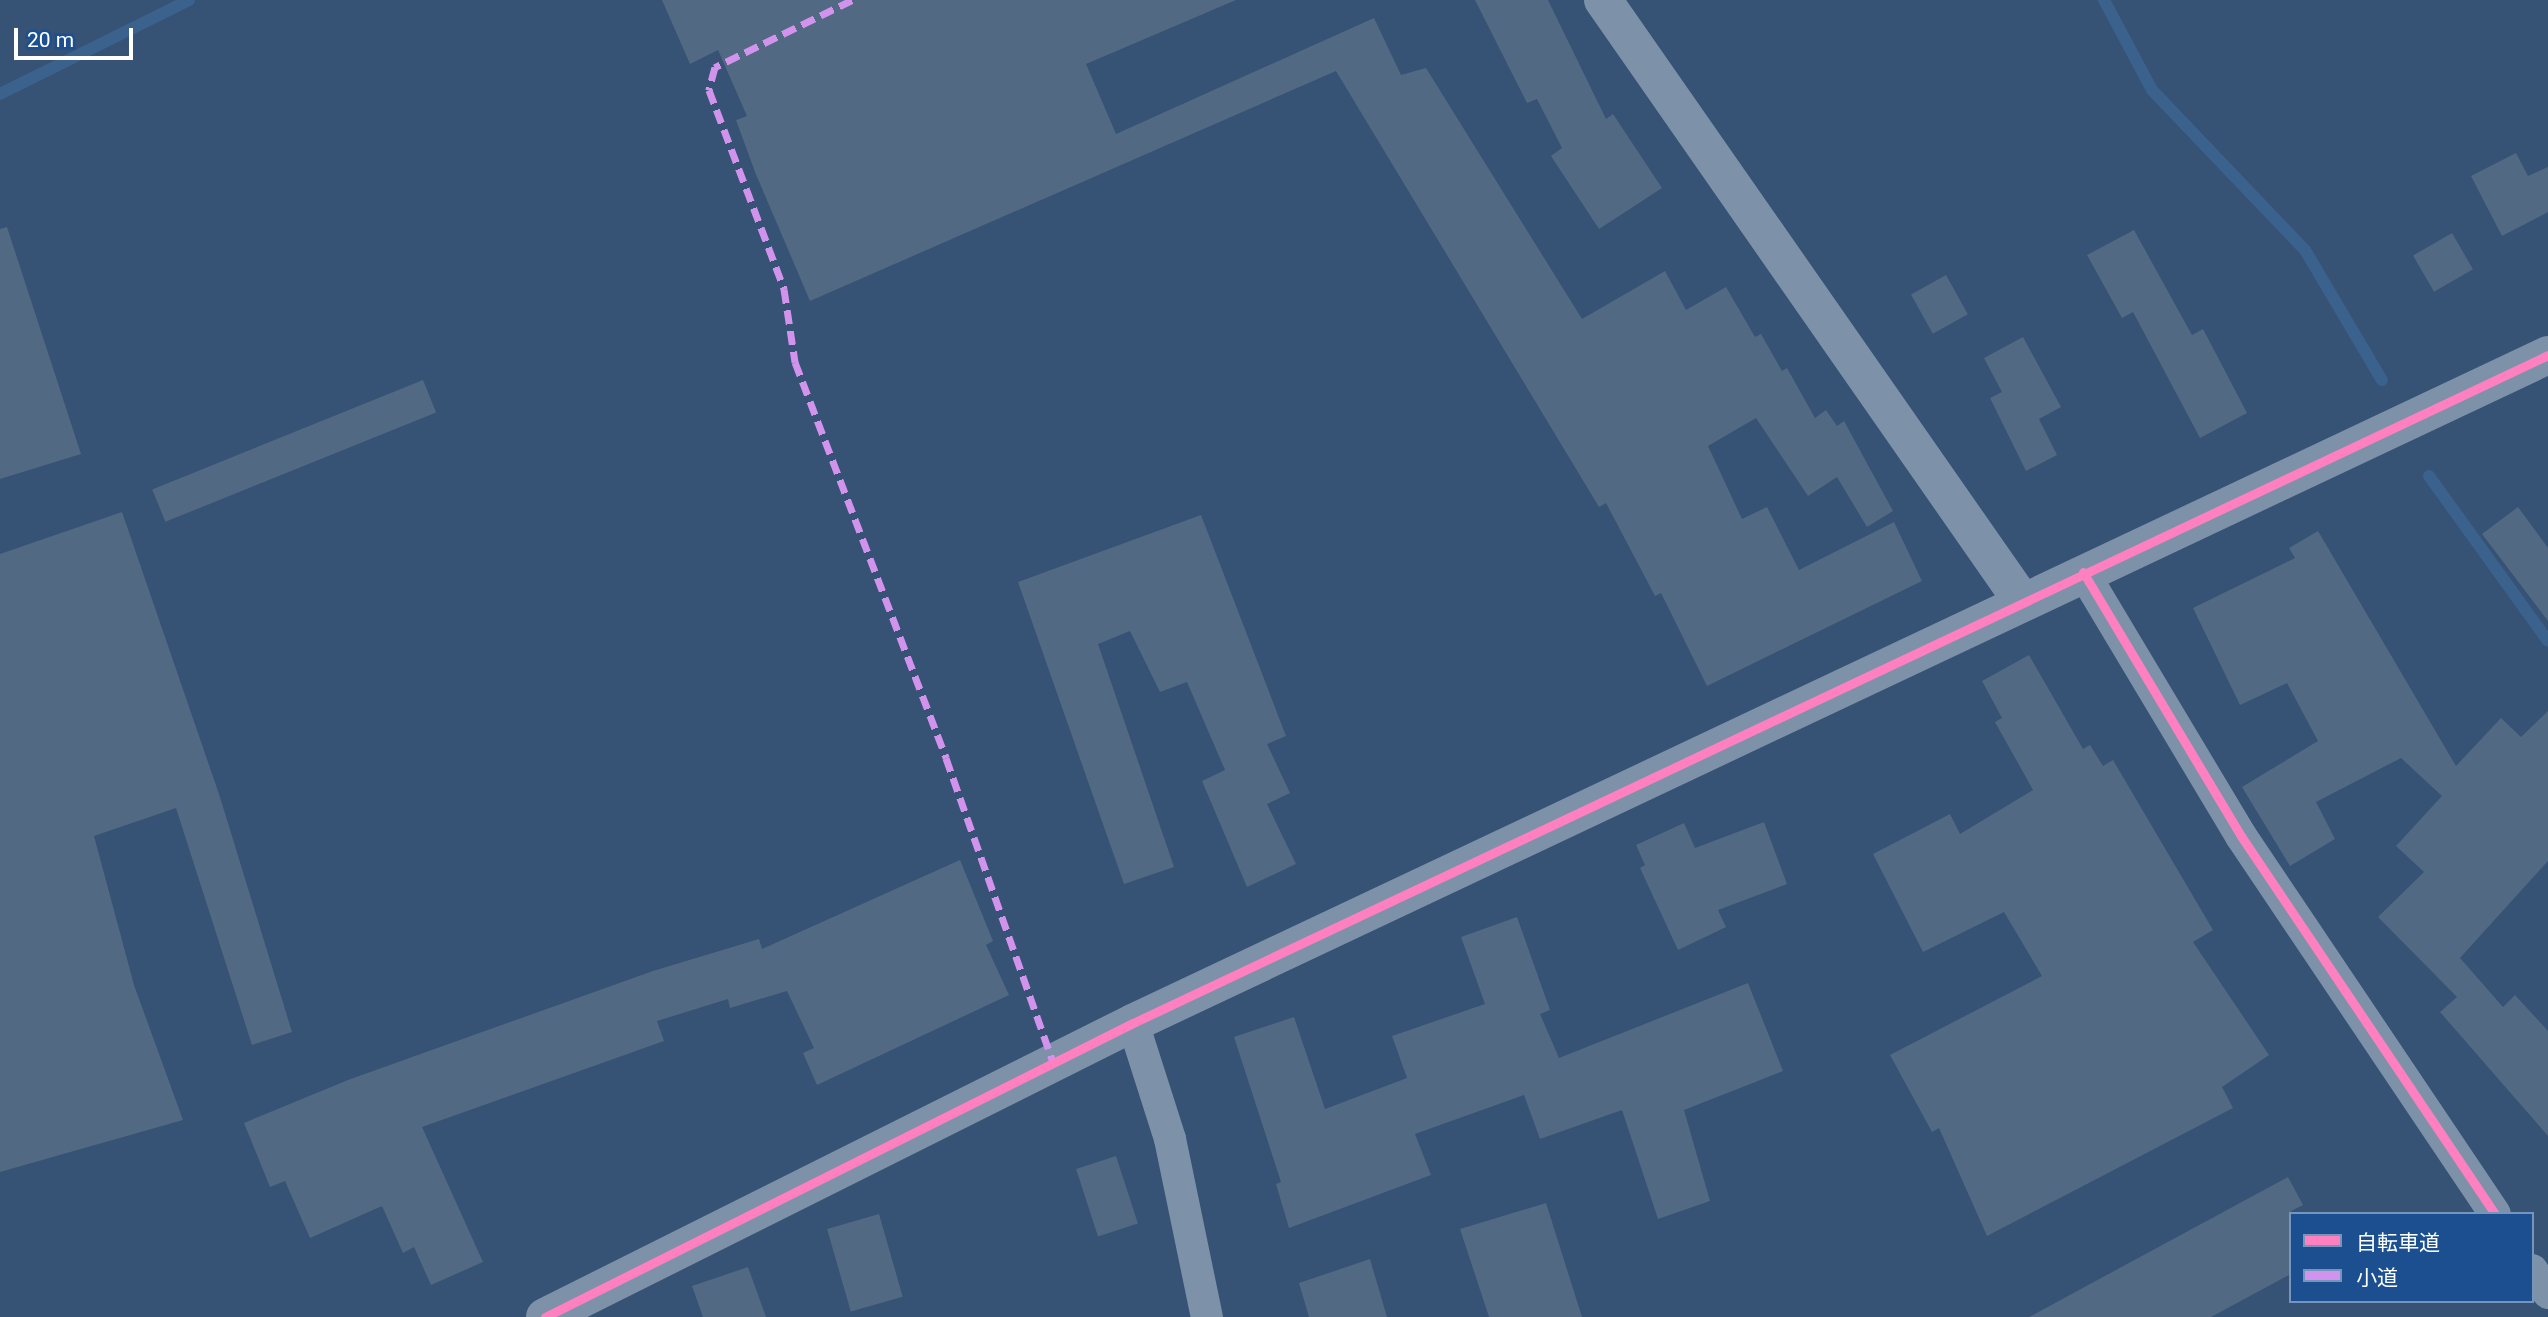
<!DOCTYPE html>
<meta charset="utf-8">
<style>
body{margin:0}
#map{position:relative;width:2548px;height:1317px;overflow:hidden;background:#365274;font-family:Roboto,"Noto Sans JP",sans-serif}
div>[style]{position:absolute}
.stream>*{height:12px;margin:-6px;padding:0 6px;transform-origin:6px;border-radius:6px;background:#3b618d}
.building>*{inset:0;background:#526984;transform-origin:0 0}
.minor>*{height:32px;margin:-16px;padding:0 16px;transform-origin:16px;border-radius:16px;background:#7d92a8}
.tertiary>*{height:38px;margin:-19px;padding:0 19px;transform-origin:19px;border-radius:19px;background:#7d92a8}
.quiet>*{height:7px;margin-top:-3.5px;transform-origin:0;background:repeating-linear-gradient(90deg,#d193ec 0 14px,transparent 0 21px)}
.cycleway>*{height:9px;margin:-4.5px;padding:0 4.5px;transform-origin:4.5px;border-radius:4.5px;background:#ff80c0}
span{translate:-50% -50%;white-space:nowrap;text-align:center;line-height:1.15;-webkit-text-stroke:5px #1b4f8f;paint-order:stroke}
.legend{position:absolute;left:2289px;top:1212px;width:245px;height:91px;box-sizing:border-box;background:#1b4f8f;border:2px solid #7695bc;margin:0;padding:9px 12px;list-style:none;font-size:21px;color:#fff}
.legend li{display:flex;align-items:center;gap:14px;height:35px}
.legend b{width:35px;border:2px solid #7695bc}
.scale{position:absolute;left:14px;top:28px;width:119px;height:32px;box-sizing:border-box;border:4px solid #fff;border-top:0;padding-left:9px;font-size:21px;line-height:24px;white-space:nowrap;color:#fff;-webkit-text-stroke:5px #1b4f8f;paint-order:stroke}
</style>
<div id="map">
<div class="stream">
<div style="left:2104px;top:0;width:102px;rotate:61.9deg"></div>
<div style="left:2152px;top:90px;width:221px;rotate:46.3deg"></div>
<div style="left:2305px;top:250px;width:151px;rotate:59.4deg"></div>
<div style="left:0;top:94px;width:211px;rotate:-26.4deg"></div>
<div style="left:2429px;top:476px;width:203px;rotate:54.2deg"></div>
</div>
<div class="building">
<div style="clip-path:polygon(662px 0,1236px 0,1086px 64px,1116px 134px,1374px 18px,1401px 75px,1426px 68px,1582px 319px,1665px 271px,1686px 310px,1726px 287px,1755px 337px,1761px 334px,1782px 371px,1787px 368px,1815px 418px,1826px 410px,1837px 426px,1844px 421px,1893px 511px,1867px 527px,1837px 477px,1808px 496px,1756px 418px,1708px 446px,1742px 519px,1767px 507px,1799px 570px,1894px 522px,1922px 581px,1707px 686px,1661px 593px,1655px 596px,1606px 503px,1599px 507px,1336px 71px,810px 301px,755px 172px,736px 120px,747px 116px,718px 50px,690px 64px)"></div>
<div style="clip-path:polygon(1475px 0,1548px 0,1606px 119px,1613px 114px,1662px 188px,1599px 229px,1551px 156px,1562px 148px,1537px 99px,1527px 103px)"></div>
<div style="clip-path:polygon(2516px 153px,2528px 176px,2548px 167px,2548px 212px,2502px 236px,2471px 176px)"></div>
<div style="clip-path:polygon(7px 227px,81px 454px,0 479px,0 229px)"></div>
<div style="clip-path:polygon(2134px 230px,2192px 335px,2203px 329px,2247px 413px,2200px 438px,2133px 312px,2122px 318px,2087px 255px)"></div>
<div style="left:2452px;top:233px;width:42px;height:45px;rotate:60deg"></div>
<div style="left:1946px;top:275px;width:45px;height:40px;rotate:61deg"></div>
<div style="clip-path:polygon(2023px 337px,2061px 407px,2039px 419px,2057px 455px,2026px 471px,1990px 398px,2002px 392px,1984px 358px)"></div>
<div style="left:423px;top:380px;width:35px;height:292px;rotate:68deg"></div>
<div style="clip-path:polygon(2518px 507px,2548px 548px,2548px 621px,2482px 534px)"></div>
<div style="clip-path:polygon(122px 512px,220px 797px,292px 1032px,252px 1045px,176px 808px,94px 836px,134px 985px,183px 1120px,0 1172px,0 554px)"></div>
<div style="clip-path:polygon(1201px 515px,1286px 736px,1267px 744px,1290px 793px,1267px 804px,1296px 864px,1247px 887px,1202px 781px,1225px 770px,1187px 682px,1160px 692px,1130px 631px,1098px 644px,1174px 867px,1124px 884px,1018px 582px)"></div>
<div style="clip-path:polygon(2318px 531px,2456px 766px,2501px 718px,2521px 737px,2548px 711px,2548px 861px,2460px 958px,2503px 1007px,2515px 995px,2548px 1031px,2548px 1136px,2440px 1012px,2457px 997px,2378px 917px,2424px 872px,2396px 846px,2442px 796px,2401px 758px,2316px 802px,2335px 839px,2290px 866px,2242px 787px,2318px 741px,2287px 683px,2240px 705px,2193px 608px,2295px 558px,2289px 548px)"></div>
<div style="clip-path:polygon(2029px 655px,2083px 749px,2090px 745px,2103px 766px,2113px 760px,2213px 930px,2193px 942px,2269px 1055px,2222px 1087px,2233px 1108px,1987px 1236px,1939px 1128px,1932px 1132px,1890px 1055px,2042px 976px,2004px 912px,1923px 952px,1873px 854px,1950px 814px,1960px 834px,2033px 790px,1995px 722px,2002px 718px,1982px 681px)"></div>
<div style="clip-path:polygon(1764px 822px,1787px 884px,1718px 910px,1726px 927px,1678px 950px,1640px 868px,1645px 865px,1636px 845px,1684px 823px,1695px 848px)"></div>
<div style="clip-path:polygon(960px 860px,993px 941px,986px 945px,1009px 995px,817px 1085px,803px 1053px,814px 1048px,787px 991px,730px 1008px,728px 999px,657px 1021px,664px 1041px,422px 1127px,483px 1262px,431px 1285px,414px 1247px,403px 1253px,382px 1206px,310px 1238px,285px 1181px,270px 1187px,244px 1123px,348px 1080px,653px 971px,759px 939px,762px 949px)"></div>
<div style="clip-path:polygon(1517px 917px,1550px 1010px,1540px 1014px,1559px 1058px,1748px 983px,1783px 1071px,1684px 1110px,1710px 1201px,1658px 1219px,1622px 1110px,1540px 1139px,1524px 1095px,1415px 1134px,1431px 1175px,1289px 1228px,1276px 1184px,1281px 1182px,1234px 1037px,1294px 1017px,1325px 1109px,1407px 1078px,1392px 1036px,1485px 1004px,1461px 937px)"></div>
<div style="left:1116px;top:1156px;width:71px;height:42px;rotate:72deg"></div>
<div style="clip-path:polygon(2288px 1177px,2303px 1205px,2291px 1211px,2291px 1274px,2211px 1317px,2029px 1317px)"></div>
<div style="clip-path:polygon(1546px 1203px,1582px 1317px,1489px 1317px,1460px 1229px)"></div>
<div style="left:879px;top:1214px;width:86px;height:54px;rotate:74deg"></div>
<div style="clip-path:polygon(1370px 1259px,1387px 1317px,1309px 1317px,1299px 1283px)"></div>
<div style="clip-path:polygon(748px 1267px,766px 1317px,703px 1317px,692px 1286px)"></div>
</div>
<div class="minor">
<div style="left:2083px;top:572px;width:308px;rotate:59.1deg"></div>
<div style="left:2241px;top:836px;width:455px;rotate:56.1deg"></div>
<div style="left:1133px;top:1023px;width:122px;rotate:72.3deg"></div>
<div style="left:1170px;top:1139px;width:182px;rotate:78.3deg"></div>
<div style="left:2532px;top:1270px;width:28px;rotate:55deg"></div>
</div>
<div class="tertiary">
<div style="left:1603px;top:0;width:733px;rotate:55.12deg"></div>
<div style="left:545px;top:1317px;width:657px;rotate:-26.57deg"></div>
<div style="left:1133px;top:1023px;width:1565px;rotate:-25.27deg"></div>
</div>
<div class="quiet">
<div style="left:852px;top:0;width:153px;rotate:153.9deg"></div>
<div style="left:715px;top:67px;width:24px;rotate:105deg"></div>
<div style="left:709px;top:90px;width:213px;rotate:69.3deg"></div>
<div style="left:784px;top:289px;width:74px;rotate:81.4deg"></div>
<div style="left:795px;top:362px;width:424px;rotate:69.1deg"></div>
<div style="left:946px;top:758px;width:322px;rotate:70.6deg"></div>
</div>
<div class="cycleway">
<div style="left:2083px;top:572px;width:308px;rotate:59.1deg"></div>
<div style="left:2241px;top:836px;width:455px;rotate:56.1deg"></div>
<div style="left:545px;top:1317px;width:657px;rotate:-26.57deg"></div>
<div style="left:1133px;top:1023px;width:1565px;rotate:-25.27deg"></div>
</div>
<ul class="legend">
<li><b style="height:9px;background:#ff80c0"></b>自転車道</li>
<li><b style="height:9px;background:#d193ec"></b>小道</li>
</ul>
<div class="scale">20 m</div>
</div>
